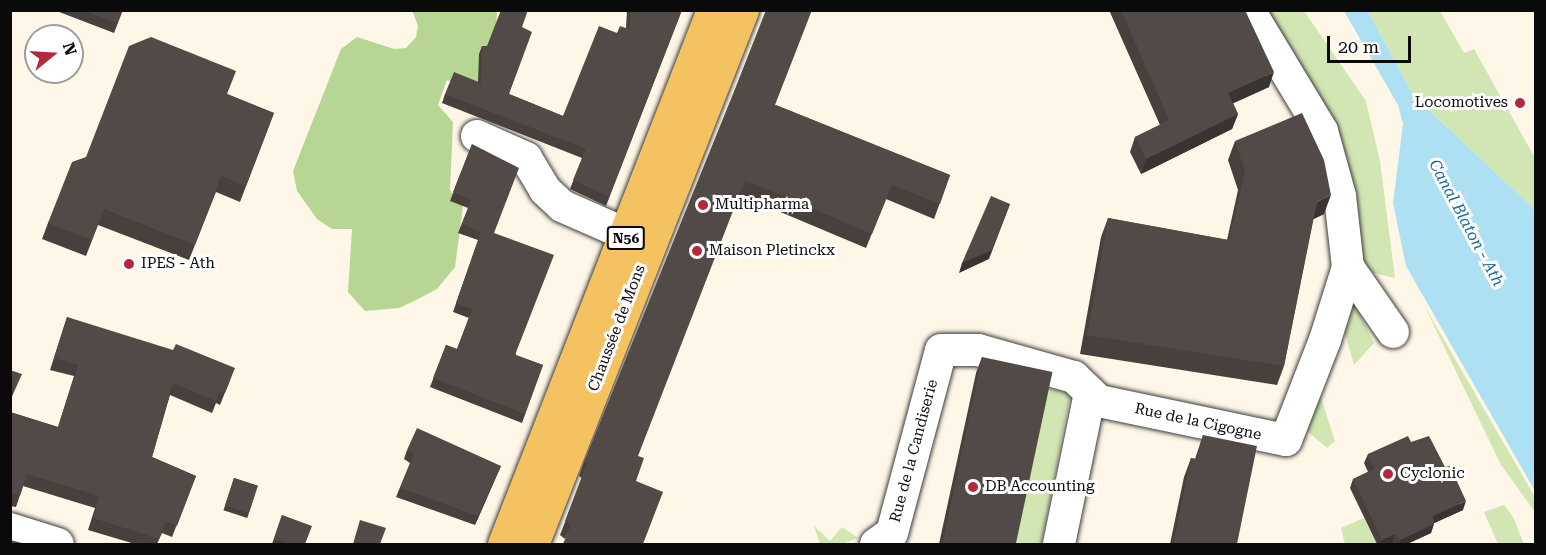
<!DOCTYPE html>
<meta charset="utf-8">
<style>
body{margin:0}
#map{position:relative;width:1546px;height:555px;overflow:hidden;background:#fef7e7;font-family:"Roboto Serif",serif}
div>[style]{position:absolute}
.green>*{inset:0;background:#d2e6b3;transform-origin:0 0}
.forest>*{inset:0;background:#b8d693}
.water>*{inset:0;background:#aee0f3}
.roads{filter:drop-shadow(0 0 2px #3d3d3d) drop-shadow(0 0 2px #3d3d3d)}
.minor>*{height:32px;margin:-16px;padding:0 16px;transform-origin:16px;border-radius:16px;background:#fff}
.major>*{height:33px;margin:-16.5px;padding:0 16.5px;transform-origin:16.5px;border-radius:16.5px;background:#f4c261}
.wall>*{inset:0;background:#47403c;transform-origin:0 0}
.shaded-wall>*{inset:0;background:#393431}
.building>*{inset:0;background:#524a46;transform-origin:0 0}
.dots>*{width:16px;height:16px;translate:-50% -50%;box-sizing:border-box;border:3px solid #fff;border-radius:50%}
span{translate:-50% -50%;white-space:nowrap;text-align:center;line-height:1.15;-webkit-text-stroke:6px #fff;paint-order:stroke}
.shield-label span{padding:2px 4px;background:#fff;border:2px solid;border-radius:4px;-webkit-text-stroke-width:0}
.shield-label{font-size:14px;color:#0a0a0a;font-weight:700}
.poi-label{font-size:15px;color:#0a0a0a}
.right{translate:-100% -50%;text-align:right}
.left{translate:0 -50%;text-align:left}
.street-label{font-size:15px;color:#0a0a0a}
.water-label{font-size:16px;color:#196b95;font-style:italic}
.frame{position:absolute;inset:0;border:12px solid #0a0a0a;pointer-events:none}
.north{position:absolute;left:24px;top:24px;width:60px;height:60px;box-sizing:border-box;background:#fff;border:2px solid #9d9d9d;border-radius:50%;rotate:72deg;font-size:16px;font-weight:700;line-height:24px;text-align:center;color:#0a0a0a}
.north::after{content:'';display:block;margin:auto;width:21px;height:27px;background:#b3283c;clip-path:polygon(50% 0,100% 100%,50% 72%,0 100%)}
.scale{position:absolute;left:1327px;top:36px;width:84px;height:27px;box-sizing:border-box;border:3px solid #0a0a0a;border-top:0;padding-left:8px;font-size:18px;line-height:21px;white-space:nowrap;color:#0a0a0a;-webkit-text-stroke:4px #fff;paint-order:stroke}
</style>
<div id="map">
<div class="green">
<div style="clip-path:polygon(1249px 11px,1304px 11px,1366px 101px,1380px 161px,1395px 278px,1348px 267px,1340px 196px)"></div>
<div style="clip-path:polygon(1368px 11px,1440px 11px,1464px 53px,1474px 49px,1535px 158px,1535px 210px,1413px 95px)"></div>
<div style="clip-path:polygon(1351px 297px,1374px 343px,1354px 365px,1342px 323px)"></div>
<div style="clip-path:polygon(1425px 307px,1535px 497px,1535px 512px,1501px 465px)"></div>
<div style="left:1046px;top:388px;width:25px;height:159px;rotate:11deg"></div>
<div style="clip-path:polygon(1320px 395px,1335px 441px,1327px 448px,1307px 431px)"></div>
<div style="clip-path:polygon(1504px 505px,1513px 517px,1524px 544px,1498px 544px,1484px 512px)"></div>
<div style="clip-path:polygon(1364px 518px,1377px 544px,1345px 544px,1341px 528px)"></div>
<div style="clip-path:polygon(814px 526px,830px 541px,842px 527px,858px 538px,842px 544px,820px 544px)"></div>
</div>
<div class="forest">
<div style="clip-path:polygon(412px 10px,497px 11px,493px 96px,447px 80px,438px 105px,453px 122px,450px 190px,463px 206px,455px 267px,437px 289px,416px 300px,399px 308px,365px 311px,348px 292px,352px 229px,332px 229px,317px 219px,297px 191px,293px 171px,341px 49px,357px 37px,394px 49px,406px 48px,416px 37px,418px 26px)"></div>
</div>
<div class="water">
<div style="clip-path:polygon(1344px 11px,1368px 11px,1413px 95px,1535px 210px,1535px 491px,1406px 266px,1393px 203px,1403px 124px,1398px 105px)"></div>
</div>
<div class="roads">
<div class="minor">
<div style="left:1249px;top:10px;width:141px;rotate:58.9deg"></div>
<div style="left:1322px;top:131px;width:67px;rotate:74.5deg"></div>
<div style="left:1340px;top:196px;width:71px;rotate:83.6deg"></div>
<div style="left:1348px;top:267px;width:79px;rotate:55.3deg"></div>
<div style="left:477px;top:136px;width:54px;rotate:24.2deg"></div>
<div style="left:526px;top:158px;width:37px;rotate:59deg"></div>
<div style="left:545px;top:190px;width:23px;rotate:43deg"></div>
<div style="left:562px;top:206px;width:94px;rotate:23.8deg"></div>
<div style="left:10px;top:529px;width:50px;rotate:17.4deg"></div>
<div style="left:876px;top:544px;width:19px;rotate:-35deg"></div>
<div style="left:892px;top:533px;width:189px;rotate:-75deg"></div>
<div style="left:941px;top:350px;width:37px"></div>
<div style="left:978px;top:350px;width:100px;rotate:15.7deg"></div>
<div style="left:1074px;top:377px;width:35px;rotate:44deg"></div>
<div style="left:1099px;top:401px;width:191px;rotate:11.8deg"></div>
<div style="left:1286px;top:440px;width:107px;rotate:-68.7deg"></div>
<div style="left:1325px;top:340px;width:77px;rotate:-72.5deg"></div>
<div style="left:1059px;top:544px;width:154px;rotate:-78.4deg"></div>
</div>
<div class="major">
<div style="left:504px;top:544px;width:573px;rotate:-68.63deg"></div>
<div style="left:532px;top:544px;width:574px;rotate:-68.53deg"></div>
</div>
</div>
<div class="wall">
<div style="clip-path:polygon(54px 10px,123px 10px,114px 33px)"></div>
<div style="clip-path:polygon(627px 10px,682px 10px,606px 206px,570px 189px,582px 158px,442px 103px,445px 94px,478px 82px,479px 54px,482px 46px,487px 46px,522px 27px,509px 94px,563px 116px,617px 33px,626px 28px)"></div>
<div style="clip-path:polygon(1109px 10px,1245px 10px,1269px 87px,1233px 103px,1238px 114px,1232px 129px,1141px 174px,1130px 152px,1135px 137px,1160px 125px)"></div>
<div style="clip-path:polygon(227px 94px,274px 113px,240px 202px,216px 192px,189px 260px,98px 225px,86px 256px,42px 239px,48px 223px,86px 157px)"></div>
<div style="clip-path:polygon(776px 105px,950px 175px,934px 219px,886px 199px,866px 248px,740px 195px,565px 539px,560px 535px,582px 478px,579px 476px,584px 462px)"></div>
<div style="clip-path:polygon(1235px 141px,1324px 214px,1313px 219px,1284px 366px,1277px 385px,1080px 354px,1101px 237px,1108px 218px,1227px 240px,1238px 190px,1228px 160px)"></div>
<div style="clip-path:polygon(472px 144px,494px 233px,516px 355px,543px 365px,522px 423px,430px 387px,446px 345px,457px 349px,469px 318px,453px 312px,478px 240px,458px 233px,468px 208px,450px 201px)"></div>
<div style="clip-path:polygon(67px 317px,230px 380px,220px 405px,216px 403px,212px 413px,170px 395px,152px 457px,196px 476px,172px 537px,162px 533px,157px 544px,135px 544px,88px 530px,95px 508px,23px 486px,16px 507px,10px 506px,10px 412px,58px 427px,74px 376px,50px 370px)"></div>
<div style="clip-path:polygon(982px 357px,1015px 544px,939px 544px,976px 373px)"></div>
<div style="clip-path:polygon(1203px 435px,1237px 544px,1170px 544px,1184px 477px,1191px 458px,1195px 459px)"></div>
<div style="clip-path:polygon(1411px 442px,1463px 510px,1434px 523px,1431px 533px,1407px 544px,1393px 544px,1392px 543px,1388px 544px,1377px 544px,1350px 488px,1353px 479px,1368px 472px,1364px 463px,1368px 454px)"></div>
<div style="clip-path:polygon(407px 450px,501px 466px,475px 525px,396px 497px,410px 463px,404px 459px)"></div>
<div style="left:234px;top:478px;width:25px;height:34px;rotate:18deg"></div>
<div style="clip-path:polygon(282px 515px,305px 544px,272px 544px)"></div>
</div>
<div class="shaded-wall">
<div style="clip-path:polygon(1274px 72px,1269px 87px,1223px 108px,1228px 93px)"></div>
<div style="clip-path:polygon(1238px 114px,1232px 129px,1141px 174px,1146px 159px)"></div>
<div style="clip-path:polygon(1331px 195px,1324px 214px,1310px 221px,1317px 202px)"></div>
<div style="clip-path:polygon(1010px 204px,989px 259px,959px 273px,962px 263px)"></div>
<div style="clip-path:polygon(501px 466px,497px 475px,475px 525px,478px 516px)"></div>
<div style="clip-path:polygon(1466px 501px,1463px 510px,1430px 525px,1433px 516px)"></div>
<div style="clip-path:polygon(1434px 524px,1431px 533px,1407px 544px,1399px 544px,1400px 540px)"></div>
<div style="clip-path:polygon(1395px 534px,1392px 543px,1388px 544px,1380px 544px,1382px 540px)"></div>
</div>
<div class="building">
<div style="clip-path:polygon(83px 10px,122px 10px,117px 23px)"></div>
<div style="clip-path:polygon(501px 10px,528px 10px,522px 27px,532px 32px,509px 94px,563px 116px,599px 26px,617px 33px,620px 26px,629px 29px,630px 10px,682px 10px,609px 197px,573px 180px,586px 149px,445px 94px,454px 72px,481px 83px,482px 46px,487px 46px)"></div>
<div style="clip-path:polygon(766px 10px,812px 10px,775px 105px,950px 175px,940px 204px,892px 185px,872px 234px,745px 180px,638px 456px,644px 458px,636px 481px,663px 492px,643px 544px,563px 544px,571px 525px,565px 521px,587px 463px,584px 462px,735px 89px)"></div>
<div style="clip-path:polygon(1121px 10px,1245px 10px,1274px 72px,1228px 93px,1238px 114px,1146px 159px,1135px 137px,1169px 120px)"></div>
<div style="clip-path:polygon(151px 37px,236px 71px,227px 94px,274px 113px,246px 186px,221px 176px,195px 245px,104px 209px,92px 240px,48px 223px,72px 162px,86px 157px,129px 46px)"></div>
<div style="clip-path:polygon(1302px 113px,1324px 160px,1331px 195px,1317px 202px,1284px 366px,1087px 335px,1108px 218px,1229px 240px,1245px 171px,1235px 141px)"></div>
<div style="clip-path:polygon(472px 144px,519px 168px,494px 233px,554px 255px,515px 355px,543px 365px,525px 414px,433px 378px,446px 345px,457px 349px,472px 309px,456px 303px,481px 232px,462px 224px,471px 200px,453px 192px)"></div>
<div style="clip-path:polygon(991px 196px,1010px 204px,992px 250px,962px 263px)"></div>
<div style="clip-path:polygon(67px 317px,173px 350px,176px 344px,235px 368px,225px 393px,220px 391px,216px 401px,173px 383px,152px 457px,196px 476px,177px 526px,166px 521px,159px 539px,93px 518px,99px 496px,27px 474px,20px 496px,10px 492px,10px 412px,58px 427px,78px 365px,54px 358px)"></div>
<div style="left:982px;top:357px;width:72px;height:191px;rotate:12deg"></div>
<div style="clip-path:polygon(10px 370px,22px 374px,10px 401px)"></div>
<div style="clip-path:polygon(417px 428px,501px 466px,478px 516px,400px 488px,414px 454px,407px 450px)"></div>
<div style="clip-path:polygon(1203px 435px,1257px 446px,1237px 544px,1173px 544px,1191px 458px,1197px 459px)"></div>
<div style="clip-path:polygon(1408px 436px,1411px 442px,1429px 436px,1445px 467px,1450px 466px,1466px 501px,1433px 516px,1434px 524px,1400px 540px,1395px 534px,1382px 540px,1353px 479px,1374px 469px,1368px 454px)"></div>
<div style="left:234px;top:478px;width:25px;height:29px;rotate:18deg"></div>
<div style="clip-path:polygon(282px 515px,312px 526px,305px 544px,290px 544px,274px 539px)"></div>
<div style="clip-path:polygon(360px 520px,386px 528px,380px 544px,353px 544px)"></div>
<div style="clip-path:polygon(10px 540px,26px 544px,10px 544px)"></div>
</div>
<div class="dots">
<div style="left:1520px;top:103px;background:#b3283c"></div>
<div style="left:703px;top:205px;background:#b3283c"></div>
<div style="left:697px;top:251px;background:#b3283c"></div>
<div style="left:129px;top:264px;background:#b3283c"></div>
<div style="left:1388px;top:474px;background:#b3283c"></div>
<div style="left:973px;top:487px;background:#b3283c"></div>
</div>
<div class="shield-label">
<span style="left:626px;top:238px">N56</span>
</div>
<div class="poi-label">
<span class="right" style="left:1508px;top:103px">Locomotives</span>
<span class="left" style="left:715px;top:205px">Multipharma</span>
<span class="left" style="left:709px;top:251px">Maison Pletinckx</span>
<span class="left" style="left:141px;top:264px">IPES - Ath</span>
<span class="left" style="left:1400px;top:474px">Cyclonic</span>
<span class="left" style="left:985px;top:487px">DB Accounting</span>
</div>
<div class="street-label">
<span style="left:617px;top:328px;rotate:-69deg">Chaussée de Mons</span>
<span style="left:1198px;top:422px;rotate:12deg">Rue de la Cigogne</span>
<span style="left:914px;top:451px;rotate:-75deg">Rue de la Candiserie</span>
</div>
<div class="water-label">
<span style="left:1466px;top:223px;rotate:62deg">Canal Blaton - Ath</span>
</div>
<div class="frame"></div>
<div class="north">N</div>
<div class="scale">20 m</div>
</div>
